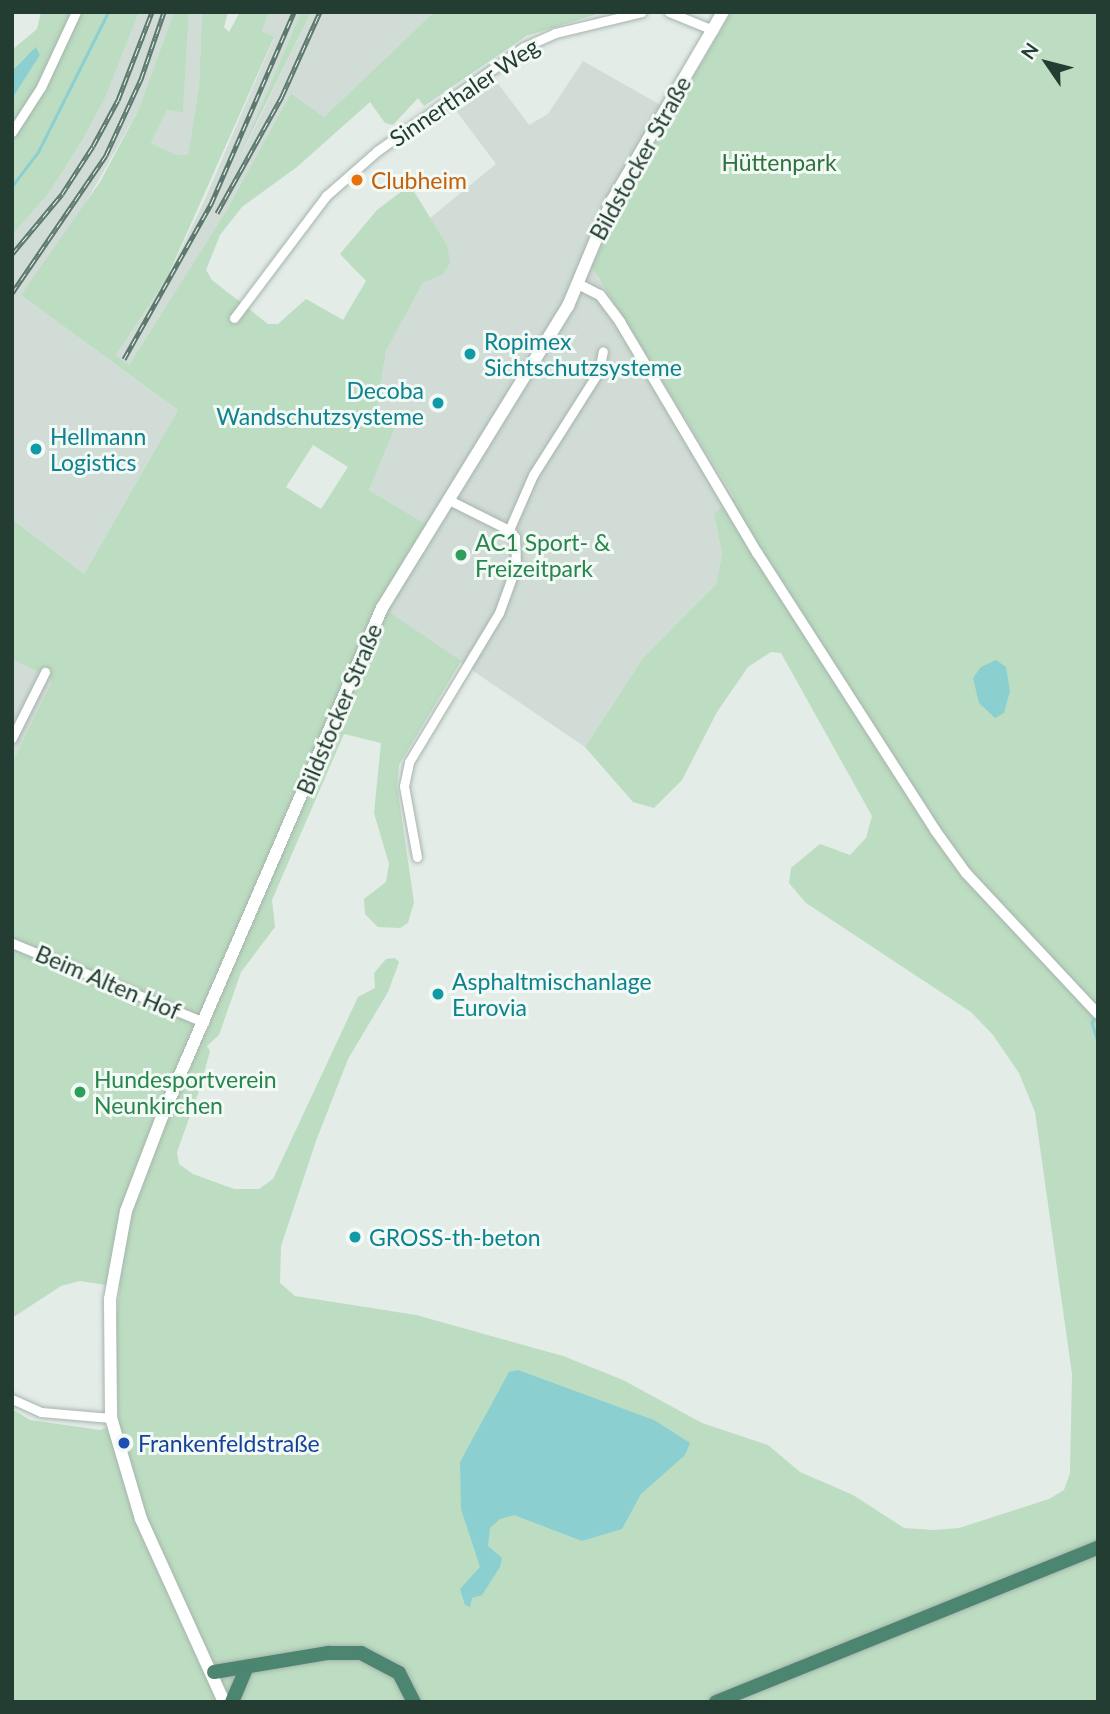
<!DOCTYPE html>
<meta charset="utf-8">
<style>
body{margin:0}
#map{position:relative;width:1110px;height:1714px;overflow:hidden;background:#e3ece7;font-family:Lato,sans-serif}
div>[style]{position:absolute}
.built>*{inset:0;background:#d1dcd6}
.green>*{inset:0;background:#bcddc1}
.water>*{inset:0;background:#8ccfd0}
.stream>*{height:2.5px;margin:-1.25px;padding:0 1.25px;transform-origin:1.25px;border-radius:1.25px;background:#8ccfd0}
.roads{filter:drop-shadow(0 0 2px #a6b4ad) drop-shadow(0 0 2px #a6b4ad)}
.minor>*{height:9px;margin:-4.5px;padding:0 4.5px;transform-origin:4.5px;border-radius:4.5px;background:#fff}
.tertiary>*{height:10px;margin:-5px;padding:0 5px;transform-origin:5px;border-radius:5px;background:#fff}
.secondary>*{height:12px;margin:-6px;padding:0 6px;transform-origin:6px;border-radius:6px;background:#fff}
.trunk>*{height:14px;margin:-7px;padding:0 7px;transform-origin:7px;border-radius:7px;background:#4c8570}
.rail>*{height:5px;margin-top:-2.5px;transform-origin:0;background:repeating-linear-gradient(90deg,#f3f9f5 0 8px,#5d796e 0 16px);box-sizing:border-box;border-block:2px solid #5d796e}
.dots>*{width:19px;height:19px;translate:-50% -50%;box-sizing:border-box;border:4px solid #f3f9f5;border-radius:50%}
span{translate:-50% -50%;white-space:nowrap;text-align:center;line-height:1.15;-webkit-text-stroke:6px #f3f9f5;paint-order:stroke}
.street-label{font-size:23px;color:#233d33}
.park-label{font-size:23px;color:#2e733f}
.food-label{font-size:23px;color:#c56008}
.left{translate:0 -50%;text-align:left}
.culture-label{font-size:23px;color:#0d838f}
.right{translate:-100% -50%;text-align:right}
.leisure-label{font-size:23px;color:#27864d}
.transit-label{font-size:23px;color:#164399}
.frame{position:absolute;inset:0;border:14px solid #233d33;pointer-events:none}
.north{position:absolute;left:1012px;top:28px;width:70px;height:70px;-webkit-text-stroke:5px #f3f9f5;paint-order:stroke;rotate:305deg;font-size:19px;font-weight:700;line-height:28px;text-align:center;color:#233d33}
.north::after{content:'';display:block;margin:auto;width:24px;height:32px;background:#233d33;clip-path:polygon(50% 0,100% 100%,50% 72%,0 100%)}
</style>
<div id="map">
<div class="built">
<div style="clip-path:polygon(139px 12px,174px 12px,138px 111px,69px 232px,21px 295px,178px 410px,84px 574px,12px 519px,12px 235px,48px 194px,83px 139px,106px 96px)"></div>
<div style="clip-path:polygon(189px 12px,202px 12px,199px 86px,188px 155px,176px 155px,151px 143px,167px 110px,183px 111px)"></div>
<div style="clip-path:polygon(269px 12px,301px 12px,240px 158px,311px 12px,434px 12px,324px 117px,291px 93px,226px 211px,129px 365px,116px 355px,166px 280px,203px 204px,274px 38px,262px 31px)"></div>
<div style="clip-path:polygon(583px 61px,671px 111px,607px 232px,598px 278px,610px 290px,734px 498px,714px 514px,722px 554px,716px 584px,643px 658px,585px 747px,388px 613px,437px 531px,369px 490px,397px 423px,377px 411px,386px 351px,423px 283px,442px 275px,447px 245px,430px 218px,496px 164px,451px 104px,491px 74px,529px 125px,548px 114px)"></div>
<div style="clip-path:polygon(12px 659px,50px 678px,51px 683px,12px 763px)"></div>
</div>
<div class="green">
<div style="clip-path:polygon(41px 12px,139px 12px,106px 96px,83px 139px,48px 194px,12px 235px,12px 99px,40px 55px,36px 48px,12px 71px,12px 50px,37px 29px)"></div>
<div style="clip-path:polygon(evenodd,174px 12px,189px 12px,183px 112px,167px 110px,151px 143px,176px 155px,188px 155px,199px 86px,202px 12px,228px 12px,224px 27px,229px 32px,240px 12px,269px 12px,262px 31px,274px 37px,166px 280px,116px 355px,129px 365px,226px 211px,291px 93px,324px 117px,434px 12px,604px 12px,526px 36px,424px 106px,418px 98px,393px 125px,385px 123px,370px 102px,297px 167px,242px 207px,220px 235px,206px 270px,212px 280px,268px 324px,278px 324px,306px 299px,343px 320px,366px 281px,340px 254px,377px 210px,410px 185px,447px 245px,450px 263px,442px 275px,423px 283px,386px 351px,377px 410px,397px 423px,369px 490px,437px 531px,389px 612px,461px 661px,399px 765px,397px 786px,414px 902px,408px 923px,400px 928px,378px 927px,365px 914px,364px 899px,386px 882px,389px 864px,374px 813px,381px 743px,344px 734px,272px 900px,275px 927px,241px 972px,219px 1035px,207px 1046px,210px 1051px,200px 1088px,177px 1152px,179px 1164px,193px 1174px,234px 1189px,259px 1189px,273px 1179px,358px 997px,375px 988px,374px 973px,386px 959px,395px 958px,399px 962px,388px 992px,348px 1059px,316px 1141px,281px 1246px,280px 1283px,295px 1296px,416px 1315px,563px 1356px,623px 1380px,702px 1423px,768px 1445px,800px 1472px,853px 1495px,904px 1528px,934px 1530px,959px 1528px,1049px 1499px,1064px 1490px,1070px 1473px,1072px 1374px,1035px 1112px,1019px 1073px,993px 1035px,971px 1012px,806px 903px,789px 883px,791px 868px,820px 844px,850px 855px,866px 838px,872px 816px,781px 653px,771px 652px,748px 667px,717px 712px,682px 780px,654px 808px,633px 802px,585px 747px,643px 658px,716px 584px,722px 554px,714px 514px,734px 497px,592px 267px,637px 172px,731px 12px,1098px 12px,1098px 1702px,12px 1702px,12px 1409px,30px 1420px,100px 1430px,119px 1424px,115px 1329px,120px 1287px,80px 1281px,61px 1286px,12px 1318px,12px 763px,51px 683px,50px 678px,12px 659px,12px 519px,84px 574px,178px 410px,21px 295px,100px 182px,138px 111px,174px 12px,313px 445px,348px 467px,321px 509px,286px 487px,313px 445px)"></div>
<div style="clip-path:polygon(301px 12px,311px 12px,239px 158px,260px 109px)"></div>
</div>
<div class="water">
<div style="clip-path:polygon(36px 47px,40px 55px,12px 99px,12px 71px)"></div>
<div style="clip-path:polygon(996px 660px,1006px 667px,1010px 691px,1004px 713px,995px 718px,979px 703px,973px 678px,981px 667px)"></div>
<div style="clip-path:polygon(518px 1370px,654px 1420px,690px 1443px,685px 1455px,641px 1494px,622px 1529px,582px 1541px,514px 1515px,500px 1519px,490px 1528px,488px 1546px,502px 1558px,500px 1567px,482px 1595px,472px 1598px,470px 1607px,465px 1605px,460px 1589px,480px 1567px,461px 1509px,460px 1462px,509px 1372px)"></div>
</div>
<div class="stream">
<div style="left:12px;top:186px;width:43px;rotate:-52.6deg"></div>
<div style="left:38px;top:152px;width:157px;rotate:-63.4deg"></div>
<div style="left:1096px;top:1016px;width:8px;rotate:120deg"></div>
<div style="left:1092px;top:1023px;width:20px;rotate:72deg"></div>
</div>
<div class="roads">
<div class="minor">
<div style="left:669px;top:12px;width:48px;rotate:22.2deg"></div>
<div style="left:12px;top:132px;width:54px;rotate:-57.2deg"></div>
<div style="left:41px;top:87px;width:83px;rotate:-65deg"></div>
<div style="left:234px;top:318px;width:153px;rotate:-53deg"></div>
<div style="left:326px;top:196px;width:68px;rotate:-41.4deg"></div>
<div style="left:377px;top:151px;width:180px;rotate:-35.3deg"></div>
<div style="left:524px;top:47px;width:34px;rotate:-24deg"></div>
<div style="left:555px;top:33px;width:89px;rotate:-13.6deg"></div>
<div style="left:509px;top:530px;width:60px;rotate:-66.4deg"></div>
<div style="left:533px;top:475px;width:123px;rotate:-57.6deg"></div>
<div style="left:599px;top:371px;width:20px;rotate:-79deg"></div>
<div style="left:12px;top:738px;width:74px;rotate:-63.4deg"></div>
<div style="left:417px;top:857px;width:72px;rotate:-100.4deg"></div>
<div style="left:404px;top:786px;width:25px;rotate:-78deg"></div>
<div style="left:409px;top:762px;width:174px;rotate:-58.9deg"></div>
<div style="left:499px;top:613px;width:50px;rotate:-70.1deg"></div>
<div style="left:516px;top:566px;width:29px;rotate:-92deg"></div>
<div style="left:515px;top:537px;width:9px;rotate:-131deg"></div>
<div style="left:509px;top:530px;width:69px;rotate:-153.4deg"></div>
<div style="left:12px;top:943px;width:208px;rotate:22.4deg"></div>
<div style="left:12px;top:1399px;width:32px;rotate:24deg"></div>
<div style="left:41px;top:1412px;width:70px;rotate:4.9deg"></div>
</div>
<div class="tertiary">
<div style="left:578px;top:284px;width:25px;rotate:27deg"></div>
<div style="left:600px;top:295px;width:34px;rotate:53deg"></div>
<div style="left:620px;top:322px;width:270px;rotate:59.3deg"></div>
<div style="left:758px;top:554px;width:328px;rotate:57.3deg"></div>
<div style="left:935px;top:830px;width:53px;rotate:54.2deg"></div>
<div style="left:966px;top:873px;width:193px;rotate:46.9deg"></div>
</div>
<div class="secondary">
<div style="left:224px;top:1702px;width:201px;rotate:-114.4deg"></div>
<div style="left:141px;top:1519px;width:105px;rotate:-106.5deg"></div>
<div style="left:111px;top:1418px;width:119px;rotate:-90.5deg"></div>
<div style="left:110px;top:1299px;width:89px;rotate:-79.7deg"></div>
<div style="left:126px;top:1211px;width:104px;rotate:-69.1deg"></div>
<div style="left:163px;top:1114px;width:551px;rotate:-66.6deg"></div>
<div style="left:382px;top:608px;width:355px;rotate:-58.4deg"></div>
<div style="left:568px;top:306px;width:114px;rotate:-67.3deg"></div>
<div style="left:612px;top:201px;width:219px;rotate:-59.6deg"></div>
</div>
<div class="trunk">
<div style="left:214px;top:1672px;width:116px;rotate:-9.5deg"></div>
<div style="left:328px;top:1653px;width:33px"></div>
<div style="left:361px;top:1653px;width:43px;rotate:27.8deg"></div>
<div style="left:399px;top:1673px;width:33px;rotate:63deg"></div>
<div style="left:232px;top:1702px;width:33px;rotate:-67deg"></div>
<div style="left:716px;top:1702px;width:412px;rotate:-22deg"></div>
</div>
</div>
<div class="rail">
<div style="left:217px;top:213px;width:134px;rotate:-60.9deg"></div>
<div style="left:282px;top:96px;width:92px;rotate:-65.7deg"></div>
<div style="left:12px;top:254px;width:78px;rotate:-50.2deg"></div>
<div style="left:62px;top:194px;width:57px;rotate:-57.1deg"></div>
<div style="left:93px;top:146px;width:52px;rotate:-61.5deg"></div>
<div style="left:118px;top:100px;width:94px;rotate:-68.9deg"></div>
<div style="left:12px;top:293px;width:167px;rotate:-55.7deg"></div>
<div style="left:106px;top:155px;width:84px;rotate:-65.3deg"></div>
<div style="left:141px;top:79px;width:71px;rotate:-71.1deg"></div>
<div style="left:124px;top:359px;width:178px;rotate:-60.7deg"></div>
<div style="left:211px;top:204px;width:209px;rotate:-66.6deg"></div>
</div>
<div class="dots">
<div style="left:357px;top:180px;background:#e8710a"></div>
<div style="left:470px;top:354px;background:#0f9aa8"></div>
<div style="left:438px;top:403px;background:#0f9aa8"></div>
<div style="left:36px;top:449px;background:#0f9aa8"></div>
<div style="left:461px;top:555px;background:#2e9e5b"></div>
<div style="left:438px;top:994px;background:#0f9aa8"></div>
<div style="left:80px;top:1092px;background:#2e9e5b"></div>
<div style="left:355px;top:1237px;background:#0f9aa8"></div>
<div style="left:124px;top:1443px;background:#1a4fb4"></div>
</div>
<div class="street-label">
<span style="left:464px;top:92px;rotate:-34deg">Sinnerthaler Weg</span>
<span style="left:640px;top:158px;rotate:-61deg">Bildstocker Straße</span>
<span style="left:339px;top:709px;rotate:-67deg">Bildstocker Straße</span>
<span style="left:108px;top:982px;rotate:23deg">Beim Alten Hof</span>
</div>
<div class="park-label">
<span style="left:779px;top:162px">Hüttenpark</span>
</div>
<div class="food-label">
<span class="left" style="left:371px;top:180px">Clubheim</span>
</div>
<div class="culture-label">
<span class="left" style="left:484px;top:354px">Ropimex<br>Sichtschutzsysteme</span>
<span class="right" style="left:424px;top:403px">Decoba<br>Wandschutzsysteme</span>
<span class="left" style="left:50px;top:449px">Hellmann<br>Logistics</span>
<span class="left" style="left:452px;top:994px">Asphaltmischanlage<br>Eurovia</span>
<span class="left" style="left:369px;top:1237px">GROSS-th-beton</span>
</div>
<div class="leisure-label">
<span class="left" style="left:475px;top:555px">AC1 Sport- &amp;<br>Freizeitpark</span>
<span class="left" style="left:94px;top:1092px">Hundesportverein<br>Neunkirchen</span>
</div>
<div class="transit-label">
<span class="left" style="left:138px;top:1443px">Frankenfeldstraße</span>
</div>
<div class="frame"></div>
<div class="north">N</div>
</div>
